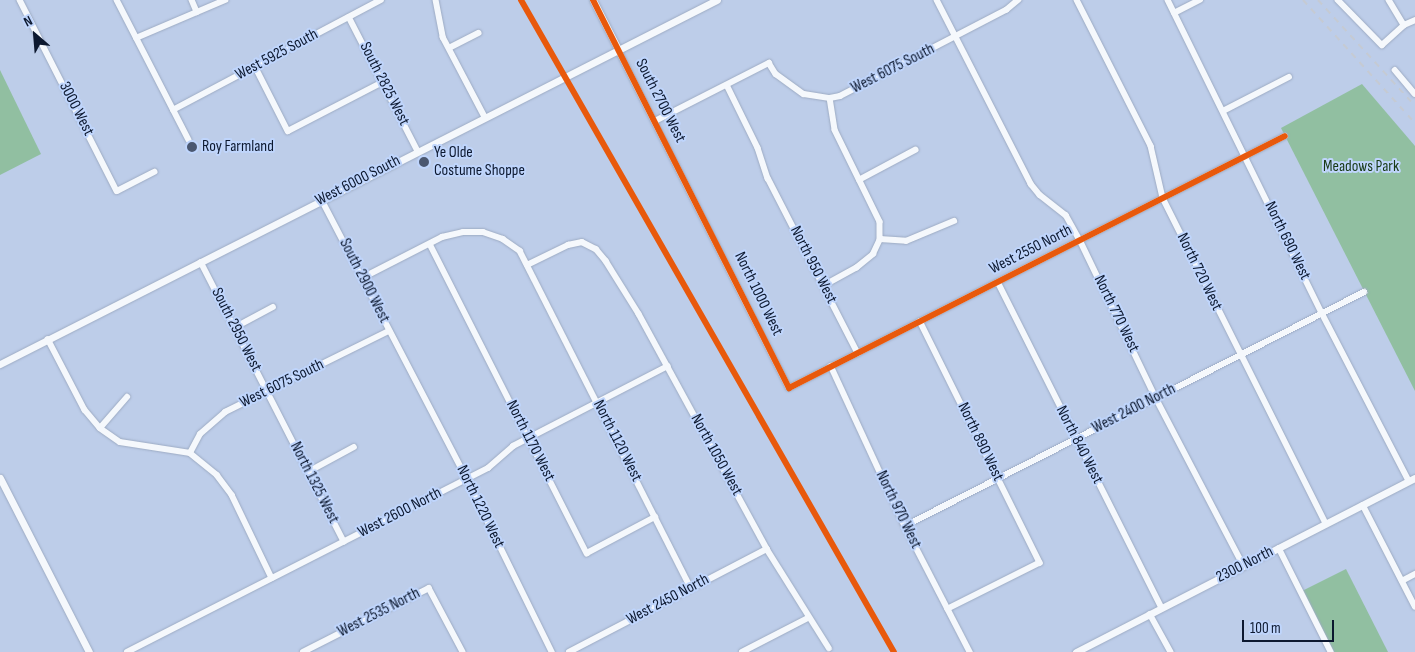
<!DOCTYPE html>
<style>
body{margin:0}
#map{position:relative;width:1415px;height:652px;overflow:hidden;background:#bdcde9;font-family:"Sofia Sans Condensed",sans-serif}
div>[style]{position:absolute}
.green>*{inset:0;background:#91bfa1}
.roads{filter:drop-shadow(0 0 1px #9dabc3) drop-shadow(0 0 1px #9dabc3)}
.minor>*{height:5.5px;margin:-2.75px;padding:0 2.75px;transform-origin:2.75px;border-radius:2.75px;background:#f5f8fc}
.tertiary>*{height:7px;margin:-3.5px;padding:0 3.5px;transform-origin:3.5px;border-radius:3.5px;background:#f5f8fc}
.rail>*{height:2px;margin-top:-1px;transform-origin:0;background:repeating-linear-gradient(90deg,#c5cad3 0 6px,transparent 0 12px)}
.cycleway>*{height:6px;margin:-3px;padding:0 3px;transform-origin:3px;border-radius:3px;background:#e8590c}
.dots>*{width:14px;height:14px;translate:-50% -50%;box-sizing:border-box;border:2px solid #bfd5fc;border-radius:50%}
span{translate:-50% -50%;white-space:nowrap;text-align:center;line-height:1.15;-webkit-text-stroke:4px #bfd5fc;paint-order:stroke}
.street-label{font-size:16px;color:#0c182f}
.poi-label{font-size:16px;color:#0c182f}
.left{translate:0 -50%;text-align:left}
.park-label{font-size:16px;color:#183a15}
.north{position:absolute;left:10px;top:10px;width:50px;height:50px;-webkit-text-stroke:4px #bfd5fc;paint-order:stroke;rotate:333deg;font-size:14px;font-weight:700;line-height:20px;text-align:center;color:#0c182f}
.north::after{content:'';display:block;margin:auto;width:18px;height:22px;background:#0c182f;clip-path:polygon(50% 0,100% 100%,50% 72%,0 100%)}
.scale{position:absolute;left:1242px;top:620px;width:92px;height:22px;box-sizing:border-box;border:2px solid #0c182f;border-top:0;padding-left:6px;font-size:15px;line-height:18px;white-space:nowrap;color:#0c182f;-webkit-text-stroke:4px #bfd5fc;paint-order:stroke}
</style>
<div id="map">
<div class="green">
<div style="clip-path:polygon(0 70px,41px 154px,0 175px)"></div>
<div style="clip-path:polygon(1362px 84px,1415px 146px,1415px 391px,1281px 128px)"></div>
<div style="clip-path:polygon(1346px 569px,1388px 652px,1334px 652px,1302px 591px)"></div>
</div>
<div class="roads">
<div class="minor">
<div style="left:20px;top:0;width:214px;rotate:63.1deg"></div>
<div style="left:117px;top:191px;width:42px;rotate:-27.2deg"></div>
<div style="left:117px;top:0;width:157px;rotate:62.8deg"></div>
<div style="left:192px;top:0;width:13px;rotate:67deg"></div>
<div style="left:436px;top:0;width:38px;rotate:79deg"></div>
<div style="left:443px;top:37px;width:90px;rotate:62.3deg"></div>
<div style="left:937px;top:0;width:207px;rotate:62.9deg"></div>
<div style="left:1031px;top:184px;width:14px;rotate:51deg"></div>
<div style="left:1040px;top:195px;width:33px;rotate:38deg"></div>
<div style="left:1066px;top:215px;width:29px;rotate:61deg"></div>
<div style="left:1080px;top:240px;width:175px;rotate:64.3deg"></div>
<div style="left:1156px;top:398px;width:190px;rotate:62.4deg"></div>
<div style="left:1077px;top:0;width:164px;rotate:63.1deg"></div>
<div style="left:1151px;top:146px;width:53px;rotate:77deg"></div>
<div style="left:1163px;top:198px;width:364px;rotate:63.4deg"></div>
<div style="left:1168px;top:0;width:349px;rotate:63.8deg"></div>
<div style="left:1322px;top:313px;width:189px;rotate:62.6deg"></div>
<div style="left:1338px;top:0;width:63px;rotate:45.6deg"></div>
<div style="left:1382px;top:45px;width:30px;rotate:-42deg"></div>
<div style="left:1404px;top:25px;width:12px;rotate:-24deg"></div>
<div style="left:1389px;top:0;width:29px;rotate:59deg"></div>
<div style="left:1174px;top:13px;width:29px;rotate:-27deg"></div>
<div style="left:349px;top:17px;width:151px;rotate:62.8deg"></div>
<div style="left:136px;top:38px;width:97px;rotate:-23.1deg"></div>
<div style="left:449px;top:48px;width:33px;rotate:-27deg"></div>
<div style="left:619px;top:51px;width:377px;rotate:63.2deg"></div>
<div style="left:789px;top:388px;width:556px;rotate:-26.93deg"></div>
<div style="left:255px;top:66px;width:73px;rotate:63.1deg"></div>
<div style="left:288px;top:131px;width:107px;rotate:-27.3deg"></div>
<div style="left:1395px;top:70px;width:31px;rotate:50deg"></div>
<div style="left:727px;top:85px;width:70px;rotate:63.8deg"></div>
<div style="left:758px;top:148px;width:32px;rotate:72deg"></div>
<div style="left:768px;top:178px;width:197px;rotate:62.8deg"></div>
<div style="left:830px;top:98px;width:32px;rotate:81deg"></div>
<div style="left:835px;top:130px;width:102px;rotate:63.9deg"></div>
<div style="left:880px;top:222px;width:17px;rotate:90deg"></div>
<div style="left:173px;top:110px;width:235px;rotate:-27.9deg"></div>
<div style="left:1223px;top:111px;width:74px;rotate:-27.3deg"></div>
<div style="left:655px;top:121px;width:128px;rotate:-27deg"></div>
<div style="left:769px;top:63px;width:13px;rotate:58deg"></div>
<div style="left:776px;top:74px;width:34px;rotate:36deg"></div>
<div style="left:804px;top:94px;width:26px;rotate:9deg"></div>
<div style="left:830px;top:98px;width:10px;rotate:-11deg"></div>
<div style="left:840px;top:96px;width:187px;rotate:-27.4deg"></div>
<div style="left:1006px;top:10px;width:16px;rotate:-40deg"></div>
<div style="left:859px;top:180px;width:64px;rotate:-28.2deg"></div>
<div style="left:322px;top:200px;width:314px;rotate:62.5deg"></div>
<div style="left:467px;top:479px;width:193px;rotate:63.8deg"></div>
<div style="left:430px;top:244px;width:347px;rotate:63.1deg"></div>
<div style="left:587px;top:553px;width:77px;rotate:-27.9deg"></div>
<div style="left:201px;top:262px;width:314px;rotate:62.9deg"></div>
<div style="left:527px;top:265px;width:46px;rotate:-26deg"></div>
<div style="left:568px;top:245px;width:14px;rotate:-12deg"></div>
<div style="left:582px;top:242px;width:16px;rotate:27deg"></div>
<div style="left:596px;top:249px;width:16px;rotate:50deg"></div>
<div style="left:606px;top:261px;width:62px;rotate:58.1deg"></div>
<div style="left:639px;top:314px;width:268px;rotate:61.4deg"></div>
<div style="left:767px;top:549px;width:117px;rotate:57.9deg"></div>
<div style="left:362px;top:278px;width:90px;rotate:-27.1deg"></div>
<div style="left:442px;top:237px;width:22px;rotate:-13deg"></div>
<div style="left:463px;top:232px;width:20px"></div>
<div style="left:483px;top:232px;width:21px;rotate:19deg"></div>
<div style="left:503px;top:239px;width:21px;rotate:35deg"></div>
<div style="left:520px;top:251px;width:378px;rotate:63.1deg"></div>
<div style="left:998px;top:282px;width:365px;rotate:63.3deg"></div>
<div style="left:823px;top:286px;width:38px;rotate:-29deg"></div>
<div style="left:856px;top:268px;width:22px;rotate:-39deg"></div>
<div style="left:873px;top:254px;width:17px;rotate:-65deg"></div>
<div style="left:880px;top:239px;width:26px;rotate:4deg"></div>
<div style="left:906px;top:241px;width:52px;rotate:-22.6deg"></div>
<div style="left:920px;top:321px;width:270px;rotate:63.6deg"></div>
<div style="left:1040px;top:563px;width:103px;rotate:153.4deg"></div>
<div style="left:234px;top:328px;width:44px;rotate:-28.3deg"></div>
<div style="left:48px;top:339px;width:80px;rotate:62.5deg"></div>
<div style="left:85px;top:410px;width:23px;rotate:50deg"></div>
<div style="left:100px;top:428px;width:24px;rotate:35deg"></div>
<div style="left:120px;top:442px;width:71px;rotate:8.9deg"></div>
<div style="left:190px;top:453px;width:35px;rotate:39deg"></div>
<div style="left:217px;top:475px;width:25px;rotate:53deg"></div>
<div style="left:232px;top:495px;width:92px;rotate:64.3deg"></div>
<div style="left:831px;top:366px;width:176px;rotate:65.2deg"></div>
<div style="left:905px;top:526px;width:142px;rotate:62.7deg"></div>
<div style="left:100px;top:428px;width:41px;rotate:-48.9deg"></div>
<div style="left:190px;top:453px;width:21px;rotate:-62deg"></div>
<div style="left:200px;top:434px;width:33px;rotate:-41deg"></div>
<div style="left:225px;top:412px;width:183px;rotate:-26.3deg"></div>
<div style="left:308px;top:472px;width:52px;rotate:-28.5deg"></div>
<div style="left:1363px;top:505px;width:114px;rotate:62.8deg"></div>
<div style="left:905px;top:526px;width:515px;rotate:-27.01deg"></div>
<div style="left:1279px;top:548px;width:116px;rotate:63.4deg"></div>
<div style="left:1402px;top:581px;width:15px;rotate:-28deg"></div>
<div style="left:1150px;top:614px;width:43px;rotate:61.1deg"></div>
<div style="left:127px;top:652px;width:405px;rotate:-27deg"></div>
<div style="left:488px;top:468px;width:33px;rotate:-41deg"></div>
<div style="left:513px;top:446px;width:174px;rotate:-27.3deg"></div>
<div style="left:303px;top:652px;width:141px;rotate:-26.9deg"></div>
<div style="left:429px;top:588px;width:72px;rotate:62deg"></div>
<div style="left:569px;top:652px;width:223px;rotate:-27.5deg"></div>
<div style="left:742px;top:652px;width:74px;rotate:-27.3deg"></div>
</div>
<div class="tertiary">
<div style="left:593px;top:0;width:57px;rotate:63deg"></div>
<div style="left:0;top:364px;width:804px;rotate:-26.92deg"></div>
<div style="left:0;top:478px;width:195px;rotate:62.9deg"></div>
<div style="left:1076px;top:652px;width:381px;rotate:-27.2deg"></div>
</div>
</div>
<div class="rail">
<div style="left:1303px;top:0;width:166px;rotate:47.7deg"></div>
<div style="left:1318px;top:0;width:144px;rotate:47.5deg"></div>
</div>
<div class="cycleway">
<div style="left:521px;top:0;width:751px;rotate:60.23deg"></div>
<div style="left:593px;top:0;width:435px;rotate:63.2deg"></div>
<div style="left:789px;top:388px;width:556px;rotate:-26.93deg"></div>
</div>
<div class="dots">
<div style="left:192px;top:147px;background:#4a5770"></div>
<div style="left:424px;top:162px;background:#4a5770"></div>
</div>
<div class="street-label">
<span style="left:277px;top:55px;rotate:-28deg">West 5925 South</span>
<span style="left:893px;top:69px;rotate:-27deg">West 6075 South</span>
<span style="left:384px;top:84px;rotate:63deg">South 2825 West</span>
<span style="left:660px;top:101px;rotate:63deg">South 2700 West</span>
<span style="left:76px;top:109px;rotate:63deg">3000 West</span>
<span style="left:358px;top:181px;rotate:-27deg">West 6000 South</span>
<span style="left:1287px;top:241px;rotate:64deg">North 690 West</span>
<span style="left:1031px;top:250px;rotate:-27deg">West 2550 North</span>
<span style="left:813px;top:265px;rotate:63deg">North 950 West</span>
<span style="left:1199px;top:272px;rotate:64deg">North 720 West</span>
<span style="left:364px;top:281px;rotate:63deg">South 2900 West</span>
<span style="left:758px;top:294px;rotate:64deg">North 1000 West</span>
<span style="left:1116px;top:314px;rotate:64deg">North 770 West</span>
<span style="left:236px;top:330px;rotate:63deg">South 2950 West</span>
<span style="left:282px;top:384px;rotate:-26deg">West 6075 South</span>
<span style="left:1134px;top:409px;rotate:-27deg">West 2400 North</span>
<span style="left:530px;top:441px;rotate:63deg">North 1170 West</span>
<span style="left:617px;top:441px;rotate:63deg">North 1120 West</span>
<span style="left:980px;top:442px;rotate:64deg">North 890 West</span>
<span style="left:1079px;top:445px;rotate:63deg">North 840 West</span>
<span style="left:716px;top:455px;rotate:61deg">North 1050 West</span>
<span style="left:314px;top:483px;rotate:63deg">North 1325 West</span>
<span style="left:480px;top:507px;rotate:64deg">North 1220 West</span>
<span style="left:898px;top:510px;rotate:64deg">North 970 West</span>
<span style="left:400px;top:513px;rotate:-27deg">West 2600 North</span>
<span style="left:1245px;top:565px;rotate:-27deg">2300 North</span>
<span style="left:668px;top:600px;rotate:-28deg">West 2450 North</span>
<span style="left:379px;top:613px;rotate:-27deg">West 2535 North</span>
</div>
<div class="poi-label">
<span class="left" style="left:202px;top:147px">Roy Farmland</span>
<span class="left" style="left:434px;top:162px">Ye Olde<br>Costume Shoppe</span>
</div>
<div class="park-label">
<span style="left:1361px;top:167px">Meadows Park</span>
</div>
<div class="north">N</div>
<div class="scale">100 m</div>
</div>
